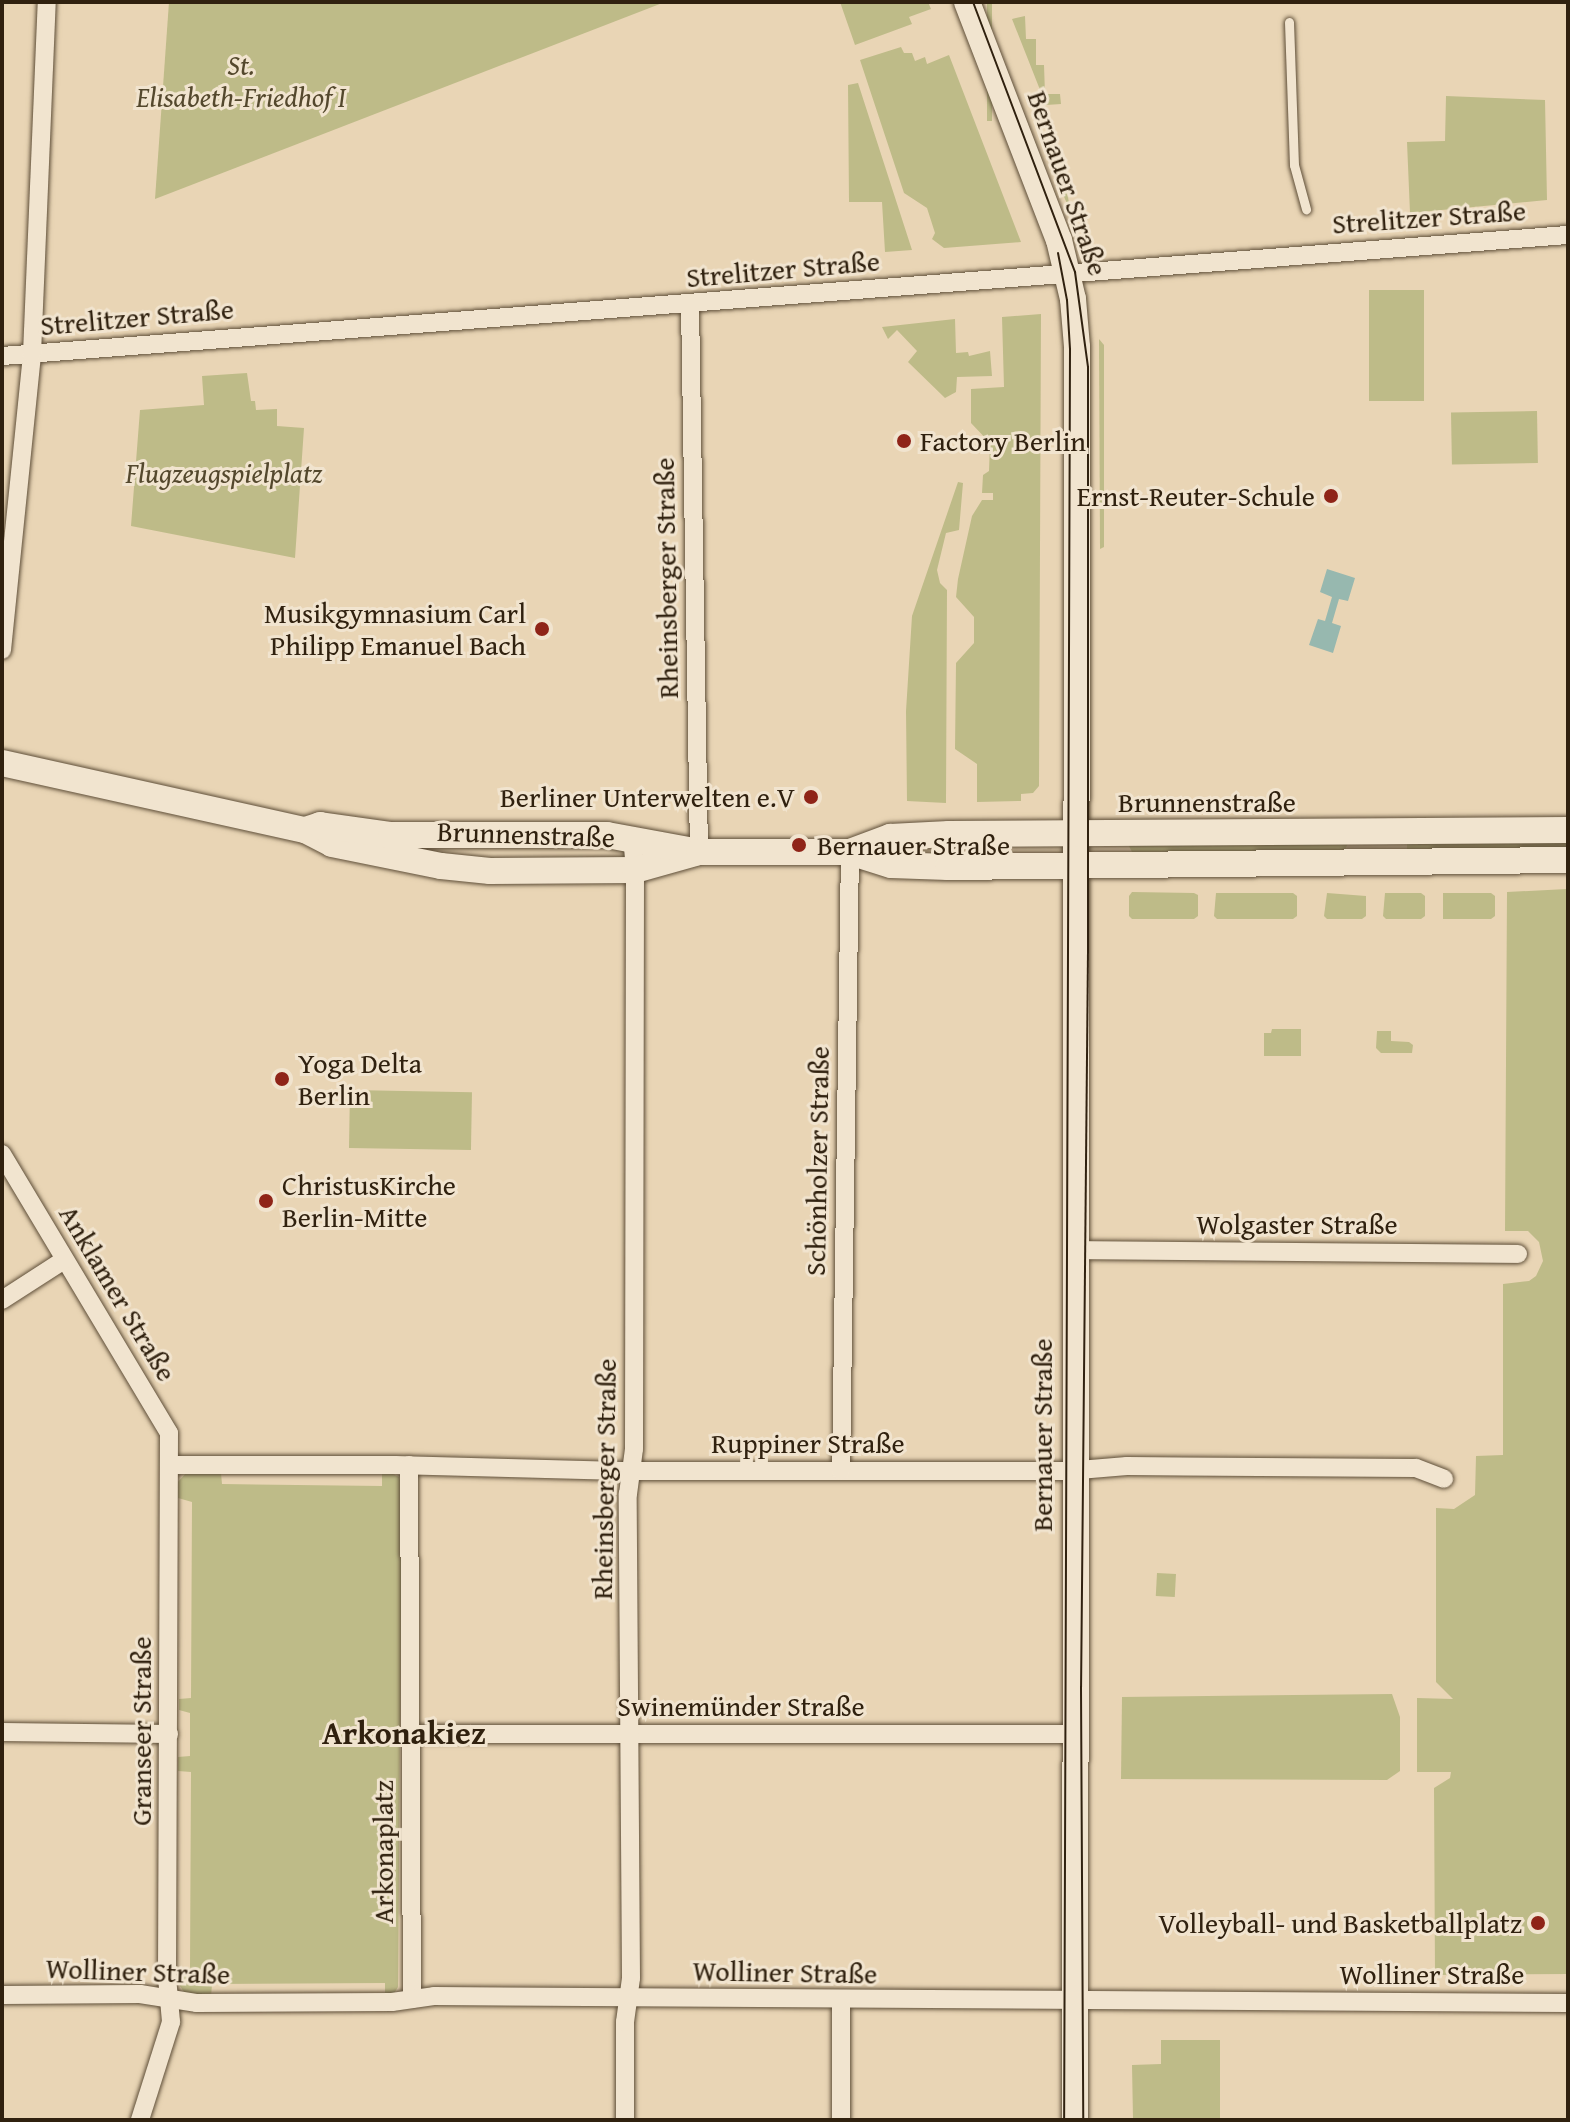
<!DOCTYPE html>
<meta charset="utf-8">
<style>
body{margin:0}
#map{position:relative;width:1570px;height:2122px;overflow:hidden;background:#e9d5b5;font-family:"Gentium Book Plus",serif}
div>[style]{position:absolute}
.green>*{inset:0;background:#bebb88;transform-origin:0 0}
.water>*{inset:0;background:#97b8af}
.roads{filter:drop-shadow(0 0 2px #5e4e38) drop-shadow(0 0 2px #5e4e38)}
.service>*{height:9px;margin:-4.5px;padding:0 4.5px;transform-origin:4.5px;border-radius:4.5px;background:#f1e4cf}
.minor>*{height:18px;margin:-9px;padding:0 9px;transform-origin:9px;border-radius:9px;background:#f1e4cf}
.secondary>*{height:26px;margin:-13px;padding:0 13px;transform-origin:13px;border-radius:13px;background:#f1e4cf}
.tram>*{height:2px;margin:-1px;padding:0 1px;transform-origin:1px;border-radius:1px;background:#30210f}
.dots>*{width:22px;height:22px;translate:-50% -50%;box-sizing:border-box;border:4px solid #f1e4cf;border-radius:50%}
span{translate:-50% -50%;white-space:nowrap;text-align:center;line-height:1.15;-webkit-text-stroke:6px #f1e4cf;paint-order:stroke}
.park-label{font-size:28px;color:#54482d;font-style:italic}
.street-label{font-size:28px;color:#30210f}
.poi-label{font-size:28px;color:#30210f}
.left{translate:0 -50%;text-align:left}
.right{translate:-100% -50%;text-align:right}
.quarter-label{font-size:32px;color:#30210f;font-weight:700}
.frame{position:absolute;inset:0;border:4px solid #30210f;pointer-events:none}
</style>
<div id="map">
<div class="green">
<div style="clip-path:polygon(169px 2px,665px 2px,155px 199px)"></div>
<div style="clip-path:polygon(840px 2px,928px 2px,931px 9px,909px 17px,912px 24px,855px 45px)"></div>
<div style="left:987px;top:2px;width:5px;height:119px"></div>
<div style="clip-path:polygon(1025px 16px,1026px 39px,1036px 39px,1036px 65px,1044px 65px,1045px 94px,1060px 94px,1061px 104px,1046px 105px,1012px 19px)"></div>
<div style="clip-path:polygon(901px 47px,904px 53px,912px 53px,915px 61px,925px 57px,927px 64px,949px 55px,1021px 242px,944px 248px,932px 239px,935px 233px,927px 208px,904px 193px,860px 60px)"></div>
<div style="clip-path:polygon(858px 83px,912px 250px,885px 252px,882px 202px,849px 202px,848px 85px)"></div>
<div style="clip-path:polygon(1446px 96px,1545px 100px,1547px 200px,1410px 213px,1407px 142px,1445px 141px)"></div>
<div style="clip-path:polygon(1056px 165px,1068px 197px,1070px 210px,1050px 166px)"></div>
<div style="left:1369px;top:290px;width:55px;height:111px"></div>
<div style="clip-path:polygon(1041px 314px,1039px 786px,1033px 793px,1021px 794px,1021px 801px,977px 802px,977px 764px,955px 749px,956px 663px,974px 643px,974px 617px,956px 597px,958px 579px,972px 516px,982px 500px,993px 500px,993px 493px,982px 493px,983px 475px,989px 471px,990px 443px,971px 423px,971px 389px,1004px 387px,1002px 317px)"></div>
<div style="clip-path:polygon(955px 319px,956px 353px,968px 352px,969px 356px,990px 351px,992px 376px,957px 377px,956px 392px,945px 398px,908px 362px,917px 351px,897px 330px,888px 339px,882px 327px)"></div>
<div style="clip-path:polygon(1099px 339px,1104px 345px,1104px 547px,1100px 549px)"></div>
<div style="clip-path:polygon(247px 373px,251px 401px,255px 401px,256px 410px,277px 409px,277px 426px,304px 428px,295px 558px,131px 526px,140px 410px,204px 405px,202px 376px)"></div>
<div style="left:1537px;top:411px;width:52px;height:86px;rotate:89deg"></div>
<div style="clip-path:polygon(958px 482px,963px 483px,959px 530px,946px 533px,937px 570px,940px 583px,947px 590px,946px 803px,907px 801px,906px 711px,912px 616px)"></div>
<div style="left:1568px;top:840px;width:9px;height:161px;rotate:90deg"></div>
<div style="clip-path:polygon(1348px 843px,1345px 850px,1132px 852px,1128px 844px)"></div>
<div style="clip-path:polygon(1567px 889px,1568px 1974px,1435px 1975px,1434px 1788px,1450px 1778px,1451px 1772px,1417px 1772px,1417px 1698px,1453px 1699px,1436px 1682px,1436px 1508px,1454px 1509px,1475px 1495px,1476px 1456px,1503px 1455px,1503px 1284px,1529px 1281px,1536px 1276px,1543px 1261px,1539px 1242px,1528px 1231px,1505px 1231px,1507px 892px)"></div>
<div style="clip-path:polygon(1132px 892px,1194px 893px,1198px 895px,1198px 916px,1194px 919px,1132px 919px,1129px 916px,1129px 896px)"></div>
<div style="clip-path:polygon(1216px 893px,1293px 893px,1297px 896px,1297px 916px,1293px 919px,1217px 919px,1214px 916px)"></div>
<div style="clip-path:polygon(1327px 893px,1366px 896px,1366px 916px,1362px 919px,1327px 919px,1324px 916px)"></div>
<div style="clip-path:polygon(1385px 893px,1421px 893px,1425px 896px,1425px 916px,1421px 919px,1386px 919px,1383px 916px)"></div>
<div style="clip-path:polygon(1443px 893px,1491px 893px,1495px 896px,1495px 916px,1491px 919px,1443px 919px)"></div>
<div style="clip-path:polygon(1272px 1029px,1301px 1029px,1301px 1056px,1264px 1056px,1264px 1033px,1271px 1033px)"></div>
<div style="clip-path:polygon(1377px 1031px,1391px 1031px,1391px 1041px,1409px 1042px,1413px 1045px,1412px 1053px,1381px 1053px,1376px 1048px)"></div>
<div style="left:350px;top:1090px;width:122px;height:58px;rotate:1deg"></div>
<div style="clip-path:polygon(187px 1472px,221px 1473px,222px 1484px,382px 1486px,382px 1474px,391px 1473px,399px 1477px,402px 1486px,398px 1987px,393px 1995px,385px 1995px,385px 1983px,212px 1984px,211px 1997px,186px 1995px,178px 1983px,177px 1969px,190px 1968px,191px 1772px,178px 1771px,178px 1757px,190px 1756px,190px 1713px,179px 1710px,179px 1699px,191px 1698px,192px 1502px,178px 1498px,177px 1483px)"></div>
<div style="left:1157px;top:1573px;width:19px;height:23px;rotate:3deg"></div>
<div style="clip-path:polygon(1392px 1694px,1400px 1717px,1400px 1771px,1387px 1780px,1121px 1779px,1122px 1697px)"></div>
<div style="clip-path:polygon(1161px 2040px,1220px 2040px,1220px 2119px,1133px 2119px,1132px 2065px,1161px 2064px)"></div>
</div>
<div class="water">
<div style="clip-path:polygon(1327px 569px,1355px 578px,1348px 601px,1339px 599px,1332px 623px,1341px 626px,1333px 653px,1309px 645px,1318px 619px,1325px 621px,1332px 597px,1320px 592px)"></div>
</div>
<div class="roads">
<div class="service">
<div style="left:1289px;top:22px;width:143px;rotate:88deg"></div>
<div style="left:1294px;top:165px;width:46px;rotate:74.7deg"></div>
</div>
<div class="minor">
<div style="left:690px;top:304px;width:548px;rotate:89.06deg"></div>
<div style="left:2px;top:356px;width:1571px;rotate:-4.42deg"></div>
<div style="left:2px;top:650px;width:298px;rotate:-84.2deg"></div>
<div style="left:32px;top:354px;width:352px;rotate:-87.6deg"></div>
<div style="left:2px;top:1154px;width:325px;rotate:59.1deg"></div>
<div style="left:169px;top:1433px;width:544px;rotate:90.21deg"></div>
<div style="left:167px;top:1977px;width:45px;rotate:84.9deg"></div>
<div style="left:171px;top:2022px;width:103px;rotate:107.6deg"></div>
<div style="left:1075px;top:1250px;width:443px;rotate:0.5deg"></div>
<div style="left:2px;top:1300px;width:74px;rotate:-32.8deg"></div>
<div style="left:170px;top:1465px;width:225px"></div>
<div style="left:395px;top:1465px;width:236px;rotate:1.5deg"></div>
<div style="left:631px;top:1471px;width:436px"></div>
<div style="left:1067px;top:1471px;width:60px;rotate:-4.8deg"></div>
<div style="left:1127px;top:1466px;width:289px;rotate:0.4deg"></div>
<div style="left:1416px;top:1468px;width:30px;rotate:21deg"></div>
<div style="left:409px;top:1465px;width:534px;rotate:89.68deg"></div>
<div style="left:841px;top:1471px;width:619px;rotate:-89.17deg"></div>
<div style="left:2px;top:1732px;width:167px;rotate:0.7deg"></div>
<div style="left:410px;top:1734px;width:663px"></div>
<div style="left:2px;top:1995px;width:138px;rotate:-0.4deg"></div>
<div style="left:140px;top:1994px;width:58px;rotate:9deg"></div>
<div style="left:197px;top:2003px;width:195px;rotate:-0.3deg"></div>
<div style="left:392px;top:2002px;width:42px;rotate:-8.1deg"></div>
<div style="left:434px;top:1996px;width:1134px;rotate:0.35deg"></div>
<div style="left:625px;top:2120px;width:98px;rotate:-90deg"></div>
<div style="left:625px;top:2022px;width:44px;rotate:-82.2deg"></div>
<div style="left:631px;top:1978px;width:484px;rotate:-90.4deg"></div>
<div style="left:628px;top:1494px;width:45px;rotate:-82.4deg"></div>
<div style="left:634px;top:1449px;width:579px;rotate:-89.9deg"></div>
<div style="left:635px;top:870px;width:32px;rotate:-95deg"></div>
<div style="left:841px;top:2120px;width:119px;rotate:-90deg"></div>
</div>
<div class="secondary">
<div style="left:967px;top:2px;width:255px;rotate:68.9deg"></div>
<div style="left:1059px;top:240px;width:61px;rotate:76.7deg"></div>
<div style="left:1073px;top:299px;width:48px;rotate:85.2deg"></div>
<div style="left:1077px;top:347px;width:1773px;rotate:90.06deg"></div>
<div style="left:2px;top:763px;width:310px;rotate:12.5deg"></div>
<div style="left:305px;top:830px;width:30px;rotate:27deg"></div>
<div style="left:332px;top:844px;width:111px;rotate:11.4deg"></div>
<div style="left:441px;top:866px;width:49px;rotate:5.8deg"></div>
<div style="left:490px;top:871px;width:145px;rotate:-0.4deg"></div>
<div style="left:635px;top:870px;width:62px;rotate:-15.8deg"></div>
<div style="left:305px;top:830px;width:16px;rotate:-18deg"></div>
<div style="left:320px;top:825px;width:72px;rotate:8deg"></div>
<div style="left:391px;top:835px;width:216px"></div>
<div style="left:607px;top:835px;width:94px;rotate:10.5deg"></div>
<div style="left:699px;top:852px;width:151px"></div>
<div style="left:850px;top:852px;width:43px;rotate:17.6deg"></div>
<div style="left:891px;top:865px;width:57px;rotate:2deg"></div>
<div style="left:948px;top:867px;width:620px;rotate:-0.65deg"></div>
<div style="left:850px;top:852px;width:43px;rotate:-20.6deg"></div>
<div style="left:890px;top:837px;width:59px;rotate:-2.9deg"></div>
<div style="left:949px;top:834px;width:619px;rotate:-0.37deg"></div>
</div>
</div>
<div class="tram">
<div style="left:973px;top:2px;width:289px;rotate:69.3deg"></div>
<div style="left:1075px;top:272px;width:96px;rotate:82.2deg"></div>
<div style="left:1088px;top:367px;width:584px;rotate:90deg"></div>
<div style="left:1088px;top:951px;width:736px;rotate:90.54deg"></div>
<div style="left:1081px;top:1687px;width:433px;rotate:89.7deg"></div>
<div style="left:1058px;top:253px;width:48px;rotate:79.2deg"></div>
<div style="left:1067px;top:300px;width:49px;rotate:86.5deg"></div>
<div style="left:1070px;top:349px;width:1771px;rotate:90.19deg"></div>
</div>
<div class="dots">
<div style="left:904px;top:441px;background:#8f2418"></div>
<div style="left:1331px;top:496px;background:#8f2418"></div>
<div style="left:542px;top:629px;background:#8f2418"></div>
<div style="left:811px;top:797px;background:#8f2418"></div>
<div style="left:799px;top:845px;background:#8f2418"></div>
<div style="left:282px;top:1079px;background:#8f2418"></div>
<div style="left:266px;top:1201px;background:#8f2418"></div>
<div style="left:1538px;top:1923px;background:#8f2418"></div>
</div>
<div class="park-label">
<span style="left:241px;top:81px">St.<br>Elisabeth-Friedhof I</span>
<span style="left:224px;top:473px">Flugzeugspielplatz</span>
</div>
<div class="street-label">
<span style="left:1068px;top:183px;rotate:71deg">Bernauer Straße</span>
<span style="left:1429px;top:217px;rotate:-4deg">Strelitzer Straße</span>
<span style="left:783px;top:269px;rotate:-5deg">Strelitzer Straße</span>
<span style="left:137px;top:317px;rotate:-5deg">Strelitzer Straße</span>
<span style="left:666px;top:578px;rotate:-91deg">Rheinsberger Straße</span>
<span style="left:1207px;top:802px">Brunnenstraße</span>
<span style="left:526px;top:834px;rotate:2deg">Brunnenstraße</span>
<span style="left:817px;top:1161px;rotate:-89deg">Schönholzer Straße</span>
<span style="left:1297px;top:1224px">Wolgaster Straße</span>
<span style="left:118px;top:1293px;rotate:59deg">Anklamer Straße</span>
<span style="left:1042px;top:1435px;rotate:-90deg">Bernauer Straße</span>
<span style="left:808px;top:1443px">Ruppiner Straße</span>
<span style="left:604px;top:1479px;rotate:-89deg">Rheinsberger Straße</span>
<span style="left:741px;top:1706px">Swinemünder Straße</span>
<span style="left:141px;top:1731px;rotate:-90deg">Granseer Straße</span>
<span style="left:383px;top:1852px;rotate:-90deg">Arkonaplatz</span>
<span style="left:138px;top:1971px;rotate:2deg">Wolliner Straße</span>
<span style="left:785px;top:1972px;rotate:1deg">Wolliner Straße</span>
<span style="left:1432px;top:1974px">Wolliner Straße</span>
</div>
<div class="poi-label">
<span class="left" style="left:920px;top:441px">Factory Berlin</span>
<span class="right" style="left:1315px;top:496px">Ernst-Reuter-Schule</span>
<span class="right" style="left:526px;top:629px">Musikgymnasium Carl<br>Philipp Emanuel Bach</span>
<span class="right" style="left:795px;top:797px">Berliner Unterwelten e.V</span>
<span class="left" style="left:817px;top:845px">Bernauer Straße</span>
<span class="left" style="left:298px;top:1079px">Yoga Delta<br>Berlin</span>
<span class="left" style="left:282px;top:1201px">ChristusKirche<br>Berlin-Mitte</span>
<span class="right" style="left:1522px;top:1923px">Volleyball- und Basketballplatz</span>
</div>
<div class="quarter-label">
<span style="left:404px;top:1733px">Arkonakiez</span>
</div>
<div class="frame"></div>
</div>
